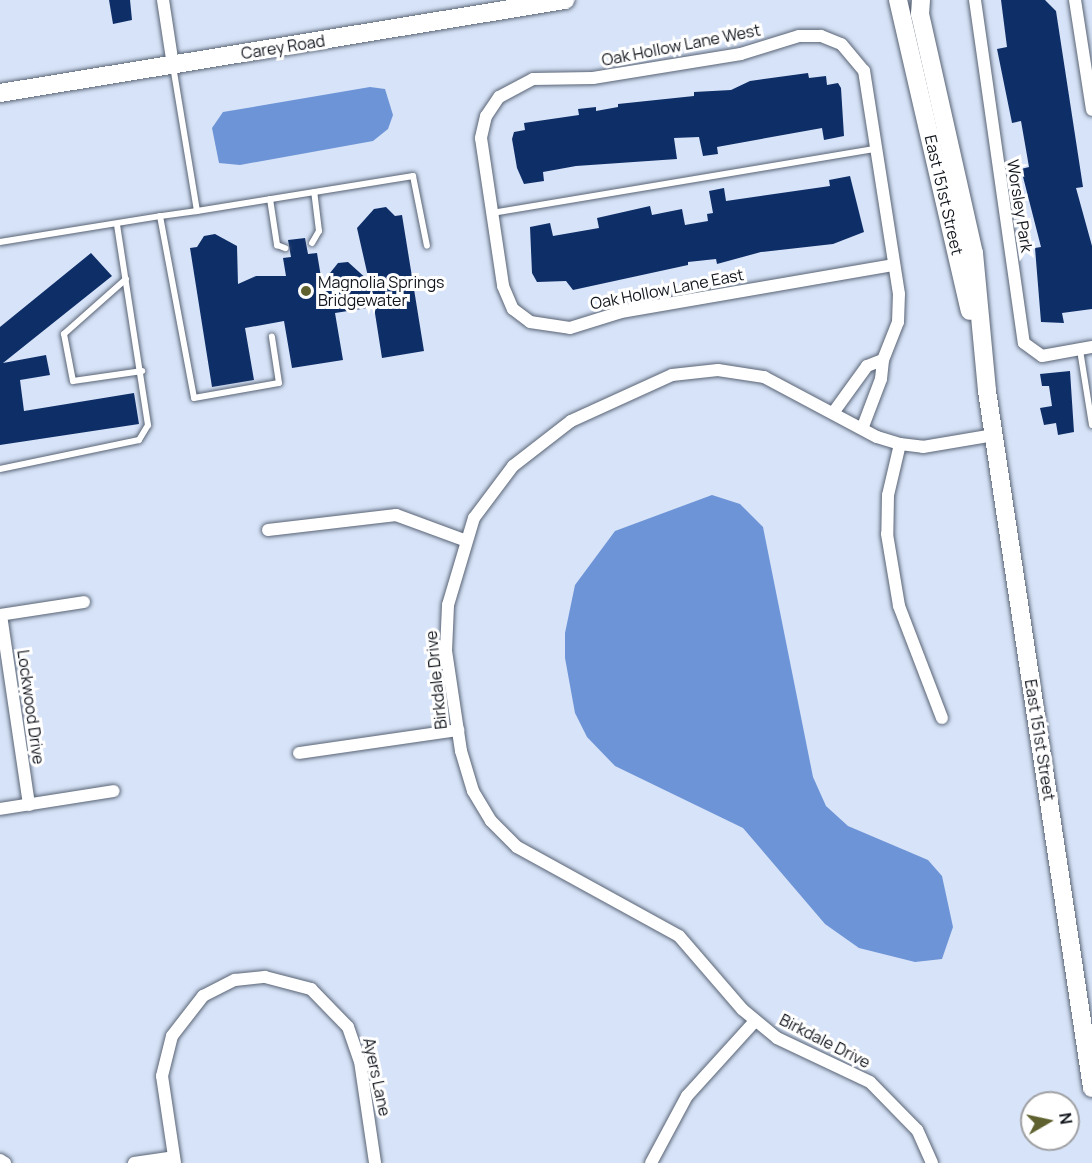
<!DOCTYPE html>
<style>
body{margin:0}
#map{position:relative;width:1092px;height:1163px;overflow:hidden;background:#d7e3f8;font-family:Manrope,sans-serif}
div>[style]{position:absolute}
.water>*{inset:0;background:#6d94d6}
.building>*{inset:0;background:#0e2e68}
.roads{filter:drop-shadow(0 0 2px #596475) drop-shadow(0 0 2px #596475)}
.lane>*{height:6px;margin:-3px;padding:0 3px;transform-origin:3px;border-radius:3px;background:#fff}
.street>*{height:12px;margin:-6px;padding:0 6px;transform-origin:6px;border-radius:6px;background:#fff}
.secondary>*{height:18px;margin:-9px;padding:0 9px;transform-origin:9px;border-radius:9px;background:#fff}
.dots>*{width:16px;height:16px;translate:-50% -50%;box-sizing:border-box;border:3px solid #fff;border-radius:50%}
span{translate:-50% -50%;white-space:nowrap;text-align:center;line-height:1.15;-webkit-text-stroke:6px #fff;paint-order:stroke}
.street-label{font-size:16px;color:#11151c}
.poi-label{font-size:16px;color:#11151c}
.left{translate:0 -50%;text-align:left}
.north{position:absolute;left:1020px;top:1091px;width:60px;height:60px;box-sizing:border-box;background:#fff;border:2px solid #a0a1a4;border-radius:50%;rotate:81deg;font-size:16px;font-weight:700;line-height:24px;text-align:center;color:#11151c}
.north::after{content:'';display:block;margin:auto;width:21px;height:27px;background:#5f612e;clip-path:polygon(50% 0,100% 100%,50% 72%,0 100%)}
</style>
<div id="map">
<div class="water">
<div style="clip-path:polygon(370px 87px,385px 89px,393px 115px,388px 129px,373px 141px,240px 165px,219px 163px,212px 128px,223px 112px)"></div>
<div style="clip-path:polygon(712px 495px,740px 504px,763px 527px,813px 777px,826px 806px,848px 826px,928px 860px,942px 876px,953px 927px,942px 959px,915px 962px,859px 948px,825px 924px,743px 828px,615px 766px,587px 737px,575px 713px,565px 658px,565px 633px,575px 585px,615px 531px)"></div>
</div>
<div class="building">
<div style="clip-path:polygon(109px 0,130px 0,132px 20px,113px 24px)"></div>
<div style="clip-path:polygon(1001px 0,1045px 0,1056px 11px,1083px 187px,1076px 188px,1092px 246px,1092px 309px,1062px 313px,1064px 323px,1041px 322px,1035px 248px,1041px 247px,1021px 169px,1029px 167px,1021px 121px,1012px 123px,997px 49px,1007px 47px)"></div>
<div style="clip-path:polygon(808px 73px,809px 78px,826px 76px,827px 85px,838px 83px,841px 88px,844px 136px,824px 140px,822px 128px,717px 147px,718px 154px,703px 156px,699px 137px,674px 138px,677px 159px,576px 166px,543px 172px,544px 181px,524px 184px,517px 168px,512px 139px,514px 132px,525px 130px,524px 123px,579px 115px,578px 109px,596px 107px,596px 111px,618px 107px,618px 104px,694px 96px,694px 92px,731px 90px,750px 81px)"></div>
<div style="clip-path:polygon(850px 176px,864px 232px,833px 244px,761px 252px,717px 264px,716px 259px,688px 262px,688px 265px,573px 290px,566px 281px,537px 282px,532px 273px,530px 227px,550px 223px,553px 236px,599px 228px,597px 218px,650px 206px,652px 215px,682px 209px,685px 225px,708px 221px,707px 214px,713px 213px,709px 191px,724px 188px,726px 201px,830px 186px,829px 180px)"></div>
<div style="clip-path:polygon(386px 207px,395px 216px,402px 215px,424px 351px,382px 358px,374px 307px,335px 313px,343px 360px,292px 368px,284px 321px,245px 328px,254px 380px,212px 387px,190px 248px,197px 247px,204px 236px,215px 234px,237px 246px,238px 284px,256px 276px,286px 276px,283px 258px,291px 257px,288px 240px,305px 238px,308px 254px,317px 253px,322px 283px,338px 263px,348px 262px,369px 281px,357px 228px,374px 209px)"></div>
<div style="clip-path:polygon(91px 253px,112px 276px,3px 363px,46px 355px,50px 375px,20px 380px,24px 411px,134px 393px,139px 424px,0 445px,0 327px)"></div>
<div style="clip-path:polygon(1070px 371px,1074px 432px,1058px 435px,1056px 423px,1044px 425px,1040px 408px,1052px 406px,1049px 386px,1042px 386px,1040px 374px)"></div>
</div>
<div class="roads">
<div class="lane">
<div style="left:173px;top:66px;width:147px;rotate:80.6deg"></div>
<div style="left:197px;top:211px;width:219px;rotate:-9.2deg"></div>
<div style="left:413px;top:176px;width:71px;rotate:78.7deg"></div>
<div style="left:270px;top:199px;width:47px;rotate:81.3deg"></div>
<div style="left:277px;top:245px;width:9px;rotate:21deg"></div>
<div style="left:197px;top:211px;width:37px;rotate:172deg"></div>
<div style="left:160px;top:216px;width:185px;rotate:79.4deg"></div>
<div style="left:194px;top:398px;width:86px;rotate:-10deg"></div>
<div style="left:279px;top:383px;width:47px;rotate:-98.7deg"></div>
<div style="left:492px;top:213px;width:389px;rotate:-9.5deg"></div>
<div style="left:0;top:242px;width:162px;rotate:-9.2deg"></div>
<div style="left:312px;top:243px;width:14px;rotate:-60deg"></div>
<div style="left:319px;top:231px;width:39px;rotate:-97deg"></div>
<div style="left:126px;top:279px;width:83px;rotate:138.4deg"></div>
<div style="left:64px;top:334px;width:48px;rotate:79.2deg"></div>
<div style="left:73px;top:381px;width:70px;rotate:-8.2deg"></div>
<div style="left:1080px;top:350px;width:76px;rotate:80.9deg"></div>
<div style="left:0;top:469px;width:142px;rotate:-11.8deg"></div>
<div style="left:139px;top:440px;width:17px;rotate:-59deg"></div>
<div style="left:148px;top:425px;width:203px;rotate:-98.8deg"></div>
</div>
<div class="street">
<div style="left:163px;top:0;width:66px;rotate:81.3deg"></div>
<div style="left:975px;top:0;width:346px;rotate:81.9deg"></div>
<div style="left:1024px;top:343px;width:22px;rotate:36deg"></div>
<div style="left:1042px;top:356px;width:51px;rotate:-10.2deg"></div>
<div style="left:1075px;top:0;width:111px;rotate:81.2deg"></div>
<div style="left:883px;top:360px;width:41px;rotate:-68.5deg"></div>
<div style="left:898px;top:322px;width:28px;rotate:-88deg"></div>
<div style="left:899px;top:294px;width:226px;rotate:-98.9deg"></div>
<div style="left:864px;top:71px;width:35px;rotate:-130deg"></div>
<div style="left:841px;top:44px;width:22px;rotate:-158deg"></div>
<div style="left:821px;top:36px;width:22px;rotate:180deg"></div>
<div style="left:799px;top:36px;width:61px;rotate:162.8deg"></div>
<div style="left:741px;top:54px;width:150px;rotate:170.8deg"></div>
<div style="left:593px;top:78px;width:60px;rotate:179deg"></div>
<div style="left:533px;top:79px;width:38px;rotate:152deg"></div>
<div style="left:499px;top:97px;width:23px;rotate:124deg"></div>
<div style="left:486px;top:116px;width:23px;rotate:103deg"></div>
<div style="left:481px;top:138px;width:150px;rotate:81.5deg"></div>
<div style="left:503px;top:286px;width:25px;rotate:67deg"></div>
<div style="left:513px;top:309px;width:21px;rotate:37deg"></div>
<div style="left:530px;top:322px;width:40px;rotate:8.5deg"></div>
<div style="left:570px;top:328px;width:53px;rotate:-17.4deg"></div>
<div style="left:621px;top:312px;width:277px;rotate:-9.8deg"></div>
<div style="left:833px;top:413px;width:58px;rotate:-54.1deg"></div>
<div style="left:867px;top:366px;width:17px;rotate:-21deg"></div>
<div style="left:883px;top:360px;width:19px;rotate:96deg"></div>
<div style="left:881px;top:379px;width:53px;rotate:110.8deg"></div>
<div style="left:900px;top:444px;width:52px;rotate:103.2deg"></div>
<div style="left:888px;top:495px;width:39px;rotate:91deg"></div>
<div style="left:887px;top:534px;width:73px;rotate:80.5deg"></div>
<div style="left:899px;top:606px;width:120px;rotate:69deg"></div>
<div style="left:268px;top:530px;width:129px;rotate:-6.7deg"></div>
<div style="left:396px;top:515px;width:72px;rotate:20.2deg"></div>
<div style="left:0;top:615px;width:85px;rotate:-8.8deg"></div>
<div style="left:1px;top:615px;width:192px;rotate:81.6deg"></div>
<div style="left:299px;top:753px;width:161px;rotate:-8.2deg"></div>
<div style="left:0;top:809px;width:115px;rotate:-9deg"></div>
<div style="left:0;top:1160px;width:6px;rotate:31deg"></div>
<div style="left:134px;top:1163px;width:40px;rotate:-8.5deg"></div>
<div style="left:175px;top:1163px;width:88px;rotate:-98.5deg"></div>
<div style="left:162px;top:1076px;width:41px;rotate:-76deg"></div>
<div style="left:172px;top:1036px;width:51px;rotate:-52.2deg"></div>
<div style="left:203px;top:996px;width:36px;rotate:-27deg"></div>
<div style="left:235px;top:980px;width:30px;rotate:-6deg"></div>
<div style="left:265px;top:977px;width:48px;rotate:14.6deg"></div>
<div style="left:311px;top:989px;width:53px;rotate:45.8deg"></div>
<div style="left:348px;top:1027px;width:36px;rotate:71deg"></div>
<div style="left:360px;top:1061px;width:103px;rotate:81.6deg"></div>
<div style="left:651px;top:1163px;width:76px;rotate:-61.8deg"></div>
<div style="left:687px;top:1096px;width:101px;rotate:-47.8deg"></div>
<div style="left:932px;top:1163px;width:36px;rotate:-114deg"></div>
<div style="left:917px;top:1130px;width:67px;rotate:-134.4deg"></div>
<div style="left:870px;top:1082px;width:103px;rotate:-154.7deg"></div>
<div style="left:777px;top:1038px;width:45px;rotate:-140.4deg"></div>
<div style="left:742px;top:1009px;width:96px;rotate:-130.8deg"></div>
<div style="left:679px;top:936px;width:185px;rotate:-151.2deg"></div>
<div style="left:517px;top:847px;width:37px;rotate:-135deg"></div>
<div style="left:491px;top:821px;width:35px;rotate:-121deg"></div>
<div style="left:473px;top:791px;width:42px;rotate:-106.7deg"></div>
<div style="left:461px;top:751px;width:101px;rotate:-98.5deg"></div>
<div style="left:446px;top:651px;width:46px;rotate:-87.5deg"></div>
<div style="left:448px;top:605px;width:91px;rotate:-73.4deg"></div>
<div style="left:474px;top:518px;width:65px;rotate:-53.1deg"></div>
<div style="left:513px;top:466px;width:73px;rotate:-37.8deg"></div>
<div style="left:571px;top:421px;width:111px;rotate:-24.5deg"></div>
<div style="left:672px;top:375px;width:46px;rotate:-6.2deg"></div>
<div style="left:718px;top:370px;width:47px;rotate:8.7deg"></div>
<div style="left:764px;top:377px;width:128px;rotate:28deg"></div>
<div style="left:877px;top:437px;width:24px;rotate:17deg"></div>
<div style="left:900px;top:444px;width:23px;rotate:7deg"></div>
<div style="left:923px;top:447px;width:72px;rotate:-9.6deg"></div>
</div>
<div class="secondary">
<div style="left:898px;top:0;width:319px;rotate:77deg"></div>
<div style="left:921px;top:0;width:14px;rotate:94deg"></div>
<div style="left:920px;top:14px;width:245px;rotate:77.3deg"></div>
<div style="left:974px;top:253px;width:139px;rotate:84.6deg"></div>
<div style="left:987px;top:391px;width:705px;rotate:81.43deg"></div>
<div style="left:0;top:93px;width:573px;rotate:-9.35deg"></div>
</div>
</div>
<div class="dots">
<div style="left:306px;top:291px;background:#5f612e"></div>
</div>
<div class="street-label">
<span style="left:681px;top:45px;rotate:-11deg">Oak Hollow Lane West</span>
<span style="left:283px;top:47px;rotate:-9deg">Carey Road</span>
<span style="left:944px;top:195px;rotate:77deg">East 151st Street</span>
<span style="left:1020px;top:206px;rotate:81deg">Worsley Park</span>
<span style="left:667px;top:289px;rotate:-11deg">Oak Hollow Lane East</span>
<span style="left:436px;top:680px;rotate:-96deg">Birkdale Drive</span>
<span style="left:31px;top:707px;rotate:82deg">Lockwood Drive</span>
<span style="left:1040px;top:740px;rotate:81deg">East 151st Street</span>
<span style="left:825px;top:1041px;rotate:27deg">Birkdale Drive</span>
<span style="left:377px;top:1077px;rotate:78deg">Ayers Lane</span>
</div>
<div class="poi-label">
<span class="left" style="left:318px;top:291px">Magnolia Springs<br>Bridgewater</span>
</div>
<div class="north">N</div>
</div>
